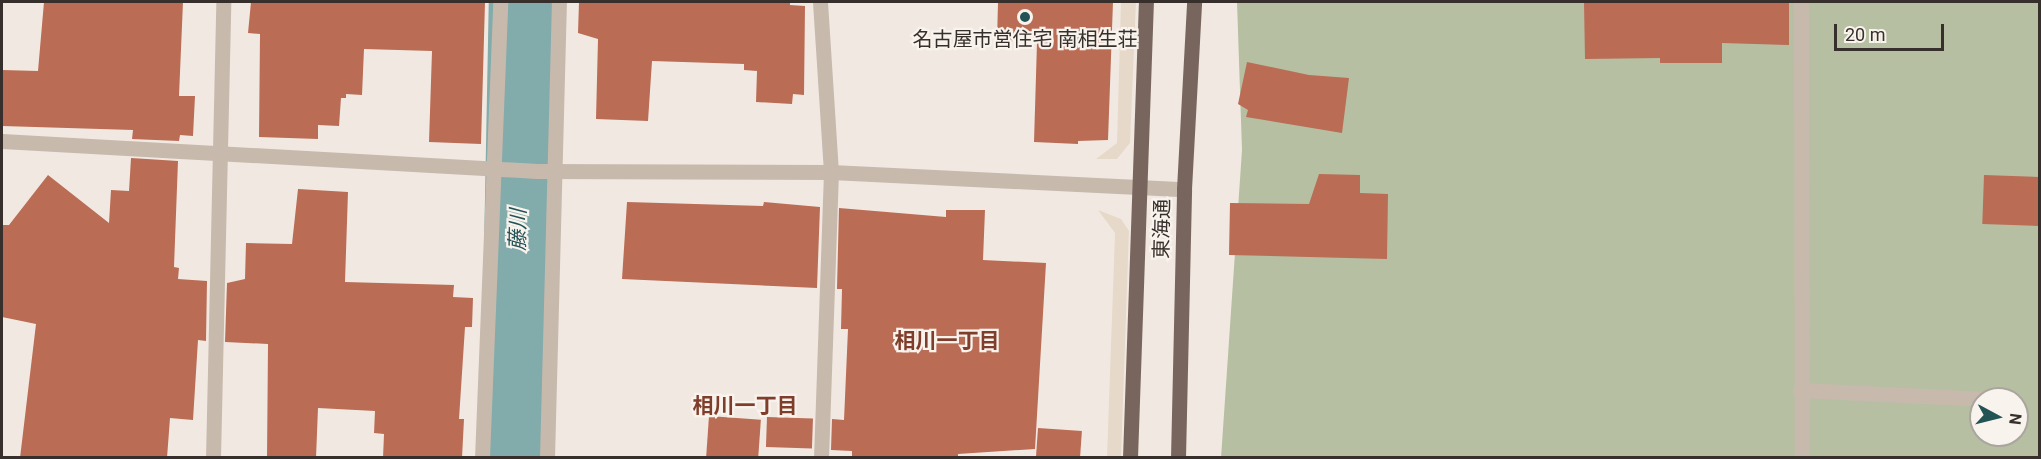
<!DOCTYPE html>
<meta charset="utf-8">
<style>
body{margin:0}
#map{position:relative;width:2041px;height:459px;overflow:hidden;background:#f1e9e1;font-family:Roboto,"Noto Sans JP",sans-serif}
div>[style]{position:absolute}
.green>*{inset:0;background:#b6bfa2}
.plaza>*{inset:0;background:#e7d9c9}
.river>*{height:66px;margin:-33px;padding:0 33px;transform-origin:33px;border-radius:33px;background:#82abab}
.building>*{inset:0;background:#ba6c55;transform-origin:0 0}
.minor>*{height:15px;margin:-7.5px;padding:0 7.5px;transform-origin:7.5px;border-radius:7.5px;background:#c8b9ad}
.major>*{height:15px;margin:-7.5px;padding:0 7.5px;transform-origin:7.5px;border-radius:7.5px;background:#78665e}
.dots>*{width:16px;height:16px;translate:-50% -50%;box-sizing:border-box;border:3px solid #f9f3ed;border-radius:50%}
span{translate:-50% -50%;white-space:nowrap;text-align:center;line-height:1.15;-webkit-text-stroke:4.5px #f9f3ed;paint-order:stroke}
.poi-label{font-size:20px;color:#372f2b}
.street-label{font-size:20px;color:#372f2b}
.water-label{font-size:21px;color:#245355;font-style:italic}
.neighbourhood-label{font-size:21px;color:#7f3e2c;font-weight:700}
.frame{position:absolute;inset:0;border:3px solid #372f2b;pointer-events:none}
.north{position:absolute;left:1969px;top:387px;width:60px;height:60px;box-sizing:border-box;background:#f9f3ed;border:2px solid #aba59f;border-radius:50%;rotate:97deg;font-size:16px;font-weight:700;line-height:24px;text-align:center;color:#372f2b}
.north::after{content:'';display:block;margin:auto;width:21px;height:27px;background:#245355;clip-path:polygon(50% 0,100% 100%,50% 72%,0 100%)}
.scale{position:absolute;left:1834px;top:24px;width:110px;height:27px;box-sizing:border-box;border:3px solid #372f2b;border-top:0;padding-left:8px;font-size:18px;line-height:21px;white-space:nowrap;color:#372f2b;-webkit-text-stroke:4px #f9f3ed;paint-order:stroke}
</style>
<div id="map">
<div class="green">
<div style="clip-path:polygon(evenodd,1237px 2px,2039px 2px,2039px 457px,1221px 458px,1242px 150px,1237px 2px,1981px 399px,2017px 399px,2017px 435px,1981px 435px,1981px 399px)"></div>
</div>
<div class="plaza">
<div style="clip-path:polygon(1121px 2px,1136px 2px,1130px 143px,1117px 159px,1096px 159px,1117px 143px)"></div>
<div style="clip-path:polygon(1098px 210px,1121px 219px,1129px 231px,1121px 457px,1107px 457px,1115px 233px)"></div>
</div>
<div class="river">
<div style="left:513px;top:458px;width:456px;rotate:-88.9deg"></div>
</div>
<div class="building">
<div style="clip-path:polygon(44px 2px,183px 2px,179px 96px,195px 96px,193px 136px,180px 135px,179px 141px,132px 139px,133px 130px,2px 126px,2px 70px,38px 71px)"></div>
<div style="clip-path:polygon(251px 2px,485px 2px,481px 144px,429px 142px,432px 51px,364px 49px,362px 95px,346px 94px,346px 98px,341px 98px,339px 126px,318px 125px,318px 139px,259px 137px,260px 34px,248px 33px)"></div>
<div style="clip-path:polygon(579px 2px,790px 2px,790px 5px,805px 6px,804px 95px,793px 94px,792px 104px,756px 102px,757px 71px,744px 70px,744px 64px,652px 61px,648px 121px,596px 119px,598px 39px,578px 33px)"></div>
<div style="clip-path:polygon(998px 2px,1113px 2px,1108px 140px,1078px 141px,1078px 144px,1034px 142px,1037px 42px,997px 41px)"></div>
<div style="clip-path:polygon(1584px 2px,1789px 2px,1789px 45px,1722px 43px,1722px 63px,1660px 63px,1660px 58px,1585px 59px)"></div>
<div style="clip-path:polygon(1247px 62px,1309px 75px,1349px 78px,1342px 133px,1246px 117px,1248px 110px,1238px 104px)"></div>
<div style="clip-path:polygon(131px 158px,178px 161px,174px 267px,179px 268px,178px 279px,207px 281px,206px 341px,198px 340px,193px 420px,170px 418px,167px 458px,20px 458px,36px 324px,2px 317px,2px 225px,9px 225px,48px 175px,109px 223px,111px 190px,129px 191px)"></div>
<div style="clip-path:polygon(1319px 174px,1360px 175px,1360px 193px,1388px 194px,1387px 259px,1229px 255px,1230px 203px,1309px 204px)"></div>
<div style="left:1984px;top:175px;width:56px;height:49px;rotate:2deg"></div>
<div style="clip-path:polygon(298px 189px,348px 192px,345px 282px,454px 285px,453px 297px,473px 298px,472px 327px,465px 327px,459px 419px,464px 419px,462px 458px,383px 458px,384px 434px,374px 433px,375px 411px,318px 408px,316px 458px,267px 458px,268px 344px,225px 342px,227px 283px,245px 279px,246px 243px,292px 244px)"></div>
<div style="clip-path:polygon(627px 202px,763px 206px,764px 202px,820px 207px,817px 288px,622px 279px)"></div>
<div style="clip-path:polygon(839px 208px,946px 217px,946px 210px,985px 210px,983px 260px,1046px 263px,1035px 449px,958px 454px,958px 458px,852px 458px,852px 451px,831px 450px,832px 419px,844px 420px,848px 329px,841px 329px,842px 289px,837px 289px)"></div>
<div style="left:709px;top:416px;width:52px;height:42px;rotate:4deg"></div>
<div style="left:767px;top:417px;width:46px;height:30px;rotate:2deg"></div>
<div style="left:1038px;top:428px;width:44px;height:30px;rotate:4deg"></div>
</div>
<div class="minor">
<div style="left:820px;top:2px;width:170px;rotate:86.3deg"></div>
<div style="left:831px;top:172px;width:286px;rotate:92deg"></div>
<div style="left:1801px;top:2px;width:456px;rotate:89.9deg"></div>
<div style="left:2px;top:141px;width:536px;rotate:3.21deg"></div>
<div style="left:537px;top:171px;width:294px;rotate:0.2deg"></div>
<div style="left:831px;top:172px;width:353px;rotate:2.8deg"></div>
<div style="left:1800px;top:390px;width:181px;rotate:2.8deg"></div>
<div style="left:213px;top:458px;width:456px;rotate:-88.7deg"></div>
<div style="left:482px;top:458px;width:456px;rotate:-87.7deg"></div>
<div style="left:547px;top:458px;width:456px;rotate:-88.5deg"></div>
</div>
<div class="major">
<div style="left:1130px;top:458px;width:456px;rotate:-88deg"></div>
<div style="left:1178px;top:458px;width:269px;rotate:-88.7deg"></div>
<div style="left:1184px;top:189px;width:187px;rotate:-86.9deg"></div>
</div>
<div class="dots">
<div style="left:1025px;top:17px;background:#245355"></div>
</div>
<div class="poi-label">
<span style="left:1025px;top:39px">名古屋市営住宅 南相生荘</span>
</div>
<div class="street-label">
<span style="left:1162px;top:229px;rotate:-89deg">東海通</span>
</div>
<div class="water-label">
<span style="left:518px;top:230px;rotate:-89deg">藤川</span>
</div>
<div class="neighbourhood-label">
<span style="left:947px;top:341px">相川一丁目</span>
<span style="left:745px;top:406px">相川一丁目</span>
</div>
<div class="frame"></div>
<div class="north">N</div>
<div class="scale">20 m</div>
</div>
